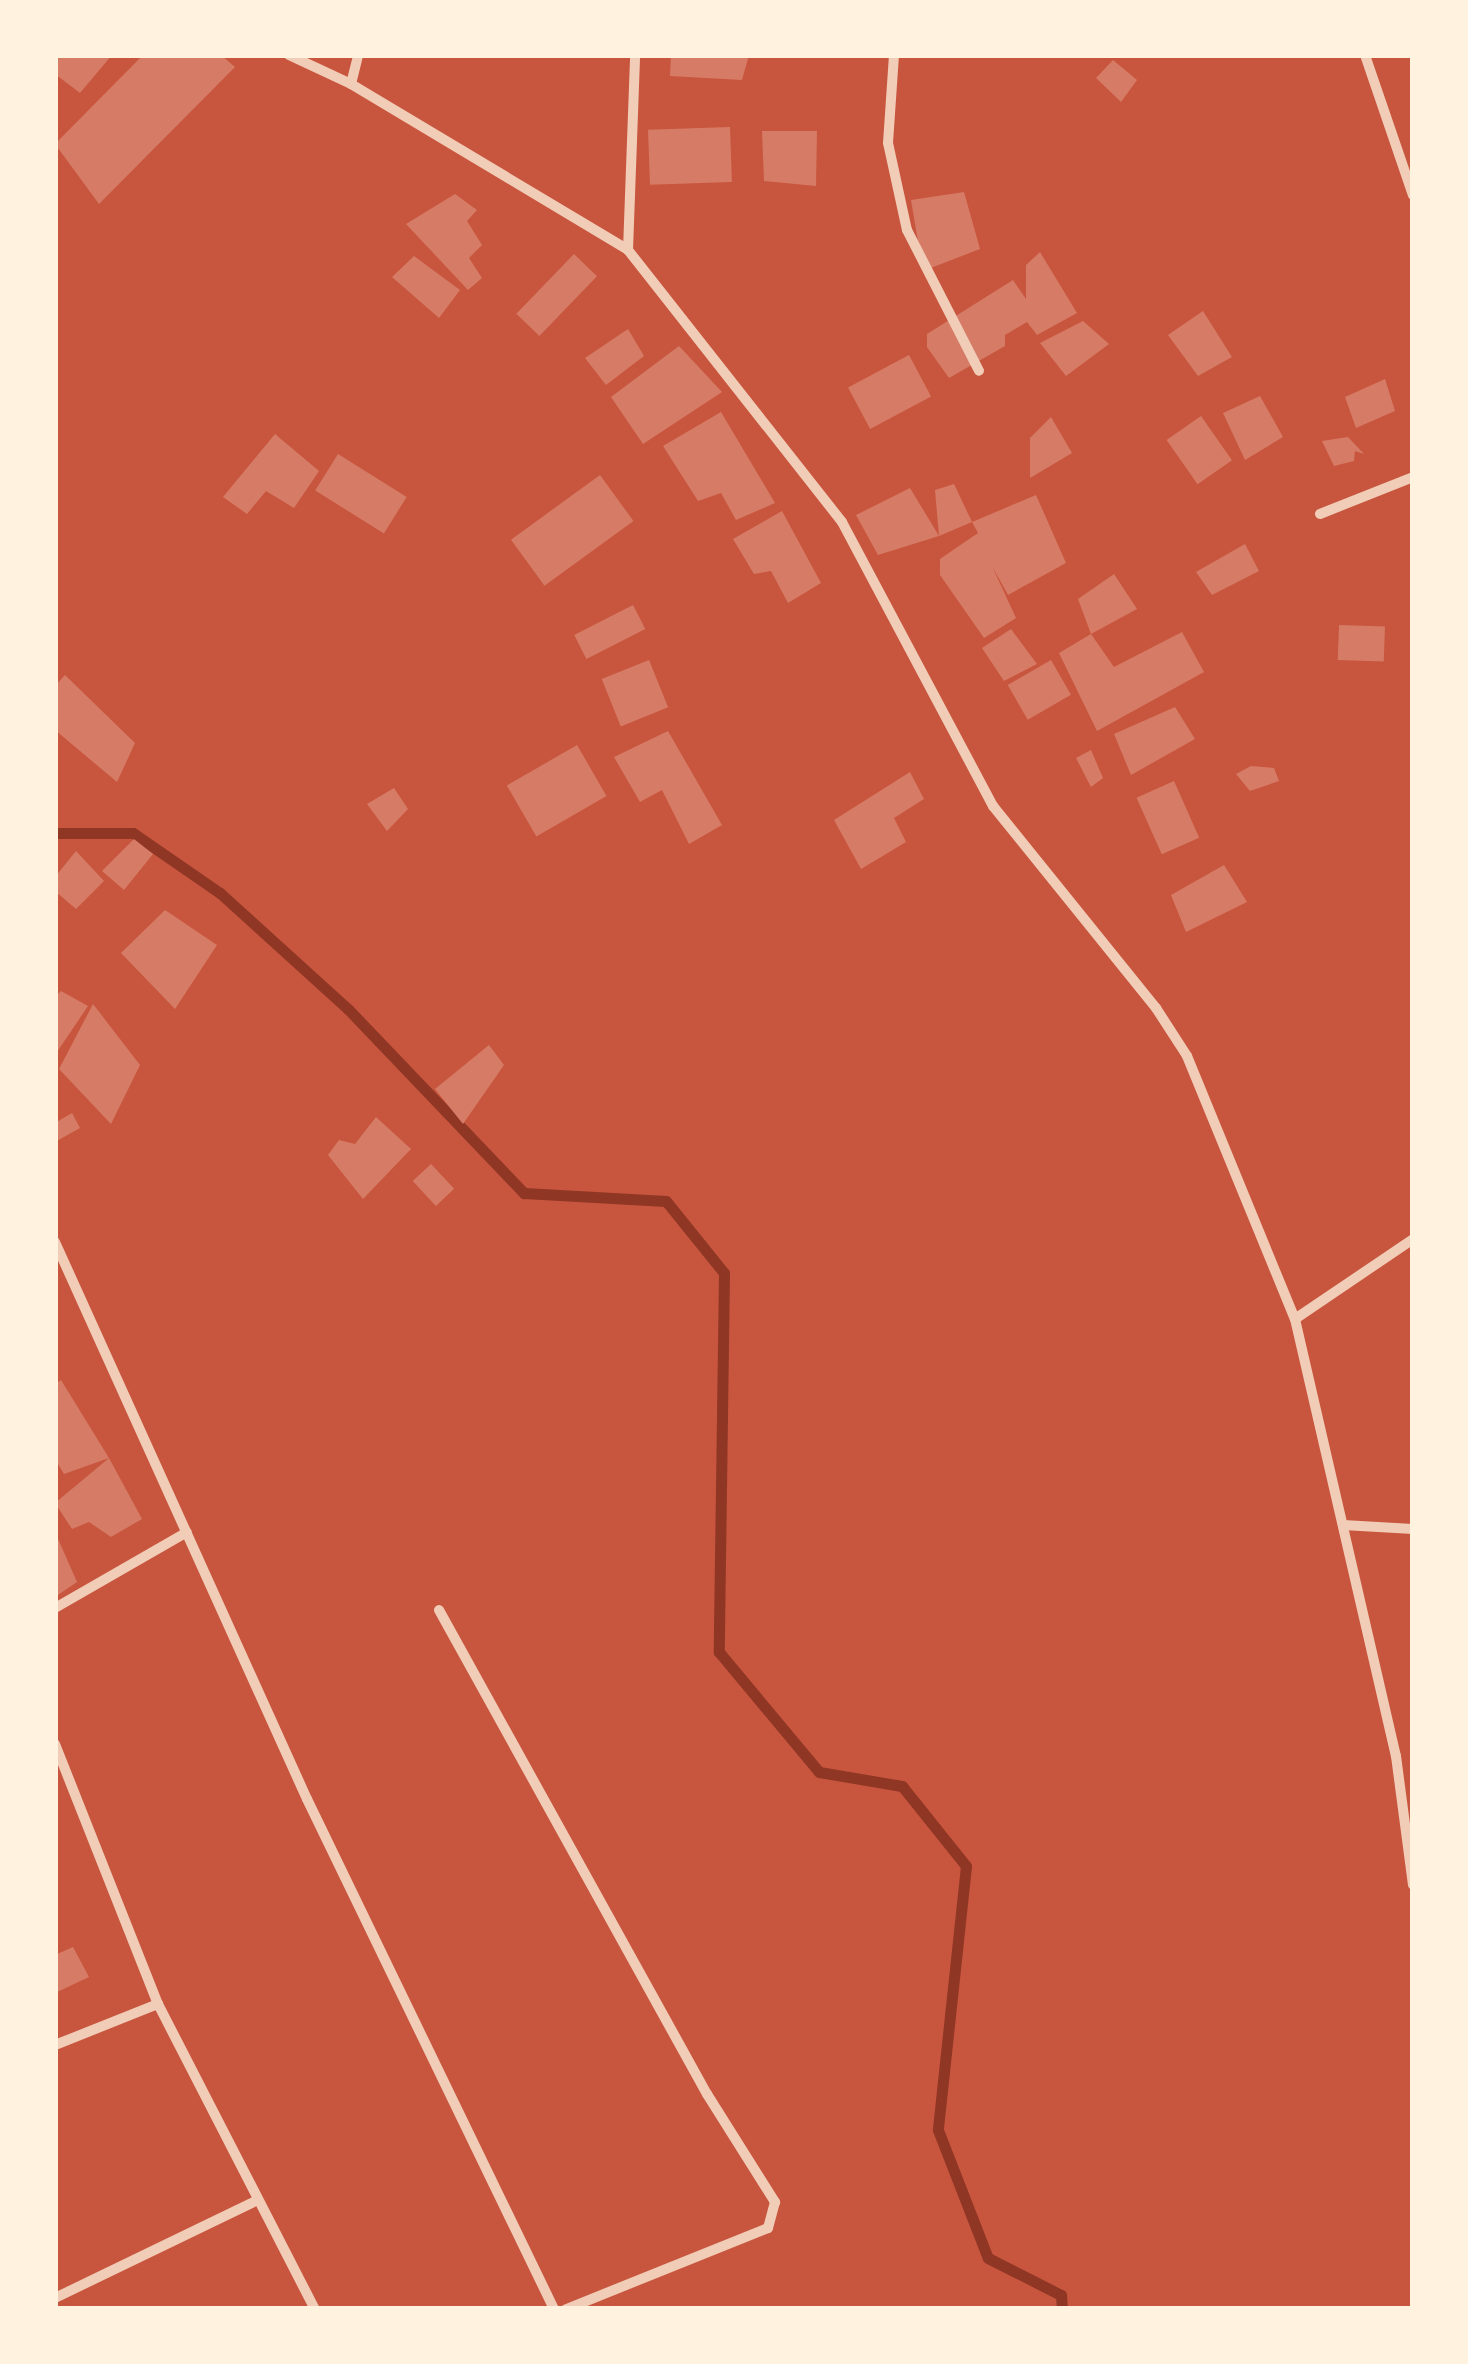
<!DOCTYPE html>
<style>
body{margin:0}
#map{position:relative;width:1468px;height:2364px;overflow:hidden;background:#c8553d;font-family:"Archivo Narrow",sans-serif}
div>[style]{position:absolute}
.stream>*{height:11px;margin:-5.5px;padding:0 5.5px;transform-origin:5.5px;border-radius:5.5px;background:#8f3625}
.building>*{inset:0;background:#d67c66;transform-origin:0 0}
.minor>*{height:10px;margin:-5px;padding:0 5px;transform-origin:5px;border-radius:5px;background:#f1ccb7}
span{translate:-50% -50%;white-space:nowrap;text-align:center;line-height:1.15;-webkit-text-stroke:9px #fff3e0;paint-order:stroke}
.frame{position:absolute;inset:0;border:58px solid #fff3e0;pointer-events:none}
</style>
<div id="map">
<div class="stream">
<div style="left:55px;top:833px;width:78px"></div>
<div style="left:133px;top:833px;width:106px;rotate:34.6deg"></div>
<div style="left:220px;top:893px;width:173px;rotate:42.2deg"></div>
<div style="left:348px;top:1009px;width:255px;rotate:46.3deg"></div>
<div style="left:524px;top:1193px;width:142px;rotate:3.2deg"></div>
<div style="left:666px;top:1201px;width:92px;rotate:51.1deg"></div>
<div style="left:724px;top:1273px;width:379px;rotate:90.8deg"></div>
<div style="left:719px;top:1652px;width:156px;rotate:50.2deg"></div>
<div style="left:819px;top:1772px;width:84px;rotate:9.6deg"></div>
<div style="left:902px;top:1786px;width:102px;rotate:51.3deg"></div>
<div style="left:966px;top:1866px;width:265px;rotate:96.1deg"></div>
<div style="left:938px;top:2130px;width:137px;rotate:68.7deg"></div>
<div style="left:988px;top:2258px;width:82px;rotate:26.9deg"></div>
<div style="left:1061px;top:2295px;width:14px;rotate:86deg"></div>
</div>
<div class="building">
<div style="clip-path:polygon(112px 55px,80px 93px,55px 74px,57px 55px)"></div>
<div style="clip-path:polygon(143px 55px,221px 55px,235px 67px,99px 204px,55px 144px)"></div>
<div style="clip-path:polygon(671px 55px,749px 55px,742px 80px,670px 76px)"></div>
<div style="clip-path:polygon(1113px 60px,1137px 80px,1121px 102px,1096px 78px)"></div>
<div style="left:730px;top:127px;width:55px;height:82px;rotate:88deg"></div>
<div style="clip-path:polygon(762px 131px,817px 131px,816px 186px,764px 181px)"></div>
<div style="clip-path:polygon(964px 192px,980px 249px,923px 271px,911px 200px)"></div>
<div style="clip-path:polygon(455px 194px,477px 210px,467px 221px,482px 245px,469px 258px,482px 278px,468px 290px,406px 224px)"></div>
<div style="clip-path:polygon(1040px 252px,1077px 313px,1037px 335px,1027px 322px,1005px 335px,1005px 346px,949px 378px,927px 347px,927px 334px,1013px 280px,1026px 299px,1026px 265px)"></div>
<div style="left:574px;top:254px;width:32px;height:83px;rotate:44deg"></div>
<div style="clip-path:polygon(414px 256px,460px 290px,439px 318px,392px 277px)"></div>
<div style="clip-path:polygon(1203px 311px,1232px 357px,1198px 376px,1168px 335px)"></div>
<div style="clip-path:polygon(1083px 321px,1109px 344px,1066px 376px,1040px 343px)"></div>
<div style="clip-path:polygon(628px 329px,644px 356px,606px 385px,585px 358px)"></div>
<div style="clip-path:polygon(679px 346px,722px 392px,643px 444px,611px 397px)"></div>
<div style="left:909px;top:355px;width:47px;height:69px;rotate:62deg"></div>
<div style="clip-path:polygon(1385px 379px,1395px 411px,1356px 428px,1345px 397px)"></div>
<div style="clip-path:polygon(1260px 396px,1283px 437px,1245px 460px,1223px 413px)"></div>
<div style="clip-path:polygon(721px 412px,775px 503px,736px 520px,721px 493px,698px 501px,663px 446px)"></div>
<div style="left:1201px;top:416px;width:54px;height:42px;rotate:55deg"></div>
<div style="clip-path:polygon(1051px 417px,1072px 453px,1030px 478px,1030px 438px)"></div>
<div style="clip-path:polygon(275px 434px,319px 471px,294px 508px,266px 491px,247px 514px,223px 497px)"></div>
<div style="clip-path:polygon(1348px 437px,1364px 454px,1355px 451px,1354px 461px,1334px 466px,1322px 441px)"></div>
<div style="left:338px;top:454px;width:81px;height:43px;rotate:32deg"></div>
<div style="left:600px;top:475px;width:57px;height:110px;rotate:54deg"></div>
<div style="clip-path:polygon(954px 484px,972px 522px,939px 536px,935px 490px)"></div>
<div style="clip-path:polygon(910px 488px,939px 536px,878px 555px,856px 515px)"></div>
<div style="clip-path:polygon(1036px 495px,1066px 563px,1008px 595px,992px 566px,1016px 618px,984px 638px,940px 575px,940px 559px,978px 533px,972px 522px)"></div>
<div style="clip-path:polygon(782px 511px,821px 583px,788px 603px,771px 571px,754px 574px,733px 539px)"></div>
<div style="clip-path:polygon(1245px 544px,1259px 571px,1212px 595px,1196px 572px)"></div>
<div style="clip-path:polygon(1114px 574px,1137px 609px,1091px 634px,1078px 599px)"></div>
<div style="left:633px;top:605px;width:27px;height:66px;rotate:63deg"></div>
<div style="left:1339px;top:625px;width:46px;height:35px;rotate:2deg"></div>
<div style="clip-path:polygon(1011px 629px,1037px 664px,1004px 681px,982px 648px)"></div>
<div style="clip-path:polygon(1182px 632px,1204px 672px,1097px 731px,1059px 653px,1091px 634px,1114px 667px)"></div>
<div style="left:649px;top:660px;width:51px;height:51px;rotate:68deg"></div>
<div style="left:1051px;top:660px;width:40px;height:50px;rotate:60deg"></div>
<div style="clip-path:polygon(65px 675px,135px 743px,117px 782px,55px 730px,55px 686px)"></div>
<div style="clip-path:polygon(1175px 707px,1195px 739px,1131px 775px,1114px 734px)"></div>
<div style="clip-path:polygon(668px 731px,722px 825px,689px 844px,662px 790px,640px 802px,614px 757px)"></div>
<div style="left:577px;top:745px;width:59px;height:81px;rotate:60deg"></div>
<div style="clip-path:polygon(1091px 750px,1103px 778px,1091px 787px,1076px 758px)"></div>
<div style="clip-path:polygon(1251px 766px,1274px 768px,1279px 781px,1250px 791px,1236px 774px)"></div>
<div style="clip-path:polygon(910px 772px,924px 799px,894px 818px,906px 842px,861px 869px,834px 820px)"></div>
<div style="left:1174px;top:781px;width:62px;height:41px;rotate:66deg"></div>
<div style="clip-path:polygon(394px 788px,408px 809px,387px 831px,367px 804px)"></div>
<div style="clip-path:polygon(134px 839px,153px 854px,124px 890px,102px 871px)"></div>
<div style="clip-path:polygon(76px 851px,104px 881px,76px 909px,55px 891px,55px 877px)"></div>
<div style="clip-path:polygon(1224px 865px,1247px 902px,1186px 932px,1171px 895px)"></div>
<div style="clip-path:polygon(165px 910px,217px 945px,175px 1009px,121px 953px)"></div>
<div style="clip-path:polygon(61px 991px,88px 1006px,55px 1055px,55px 997px)"></div>
<div style="clip-path:polygon(93px 1004px,140px 1065px,111px 1124px,59px 1069px)"></div>
<div style="clip-path:polygon(489px 1045px,504px 1065px,463px 1124px,435px 1089px)"></div>
<div style="clip-path:polygon(72px 1113px,80px 1128px,55px 1142px,55px 1123px)"></div>
<div style="clip-path:polygon(376px 1117px,411px 1149px,363px 1199px,328px 1155px,339px 1140px,355px 1144px)"></div>
<div style="left:431px;top:1164px;width:34px;height:25px;rotate:47deg"></div>
<div style="clip-path:polygon(61px 1380px,109px 1458px,64px 1474px,55px 1459px,55px 1384px)"></div>
<div style="clip-path:polygon(109px 1458px,142px 1519px,111px 1537px,89px 1522px,72px 1529px,55px 1503px)"></div>
<div style="clip-path:polygon(55px 1532px,77px 1582px,55px 1597px)"></div>
<div style="clip-path:polygon(73px 1947px,89px 1977px,55px 1993px,55px 1955px)"></div>
</div>
<div class="minor">
<div style="left:289px;top:55px;width:68px;rotate:25.1deg"></div>
<div style="left:351px;top:84px;width:323px;rotate:30.9deg"></div>
<div style="left:628px;top:250px;width:346px;rotate:51.8deg"></div>
<div style="left:842px;top:522px;width:322px;rotate:62deg"></div>
<div style="left:993px;top:806px;width:260px;rotate:51.1deg"></div>
<div style="left:1156px;top:1008px;width:57px;rotate:57.1deg"></div>
<div style="left:1187px;top:1056px;width:284px;rotate:67.7deg"></div>
<div style="left:1295px;top:1319px;width:449px;rotate:77deg"></div>
<div style="left:1396px;top:1756px;width:130px;rotate:82.5deg"></div>
<div style="left:894px;top:55px;width:88px;rotate:93.9deg"></div>
<div style="left:888px;top:143px;width:89px;rotate:77.7deg"></div>
<div style="left:907px;top:230px;width:158px;rotate:62.9deg"></div>
<div style="left:1365px;top:55px;width:148px;rotate:71.1deg"></div>
<div style="left:351px;top:84px;width:30px;rotate:-76deg"></div>
<div style="left:628px;top:250px;width:195px;rotate:-87.9deg"></div>
<div style="left:1320px;top:514px;width:100px;rotate:-21.7deg"></div>
<div style="left:55px;top:1242px;width:611px;rotate:65.66deg"></div>
<div style="left:307px;top:1799px;width:567px;rotate:64.16deg"></div>
<div style="left:1295px;top:1319px;width:143px;rotate:-34.1deg"></div>
<div style="left:1343px;top:1525px;width:70px;rotate:3.3deg"></div>
<div style="left:55px;top:1608px;width:152px;rotate:-29.9deg"></div>
<div style="left:439px;top:1610px;width:553px;rotate:61.03deg"></div>
<div style="left:707px;top:2094px;width:128px;rotate:57.8deg"></div>
<div style="left:775px;top:2202px;width:27px;rotate:105deg"></div>
<div style="left:768px;top:2228px;width:218px;rotate:158.1deg"></div>
<div style="left:55px;top:1744px;width:280px;rotate:68.4deg"></div>
<div style="left:158px;top:2004px;width:343px;rotate:62.8deg"></div>
<div style="left:55px;top:2045px;width:111px;rotate:-21.7deg"></div>
<div style="left:55px;top:2298px;width:223px;rotate:-25.8deg"></div>
</div>
<div class="frame"></div>
</div>
